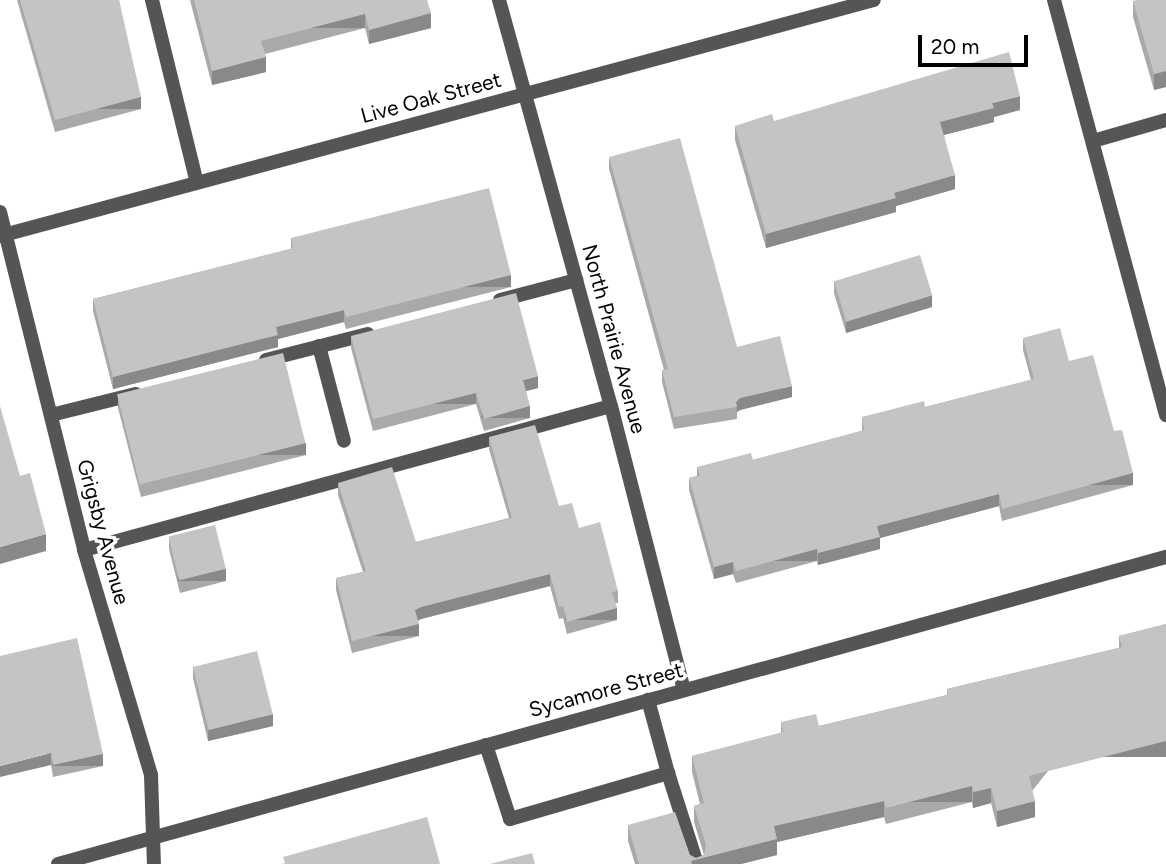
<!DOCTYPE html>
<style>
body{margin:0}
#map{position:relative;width:1166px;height:864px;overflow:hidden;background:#fff;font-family:Figtree,sans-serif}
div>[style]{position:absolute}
.service>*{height:14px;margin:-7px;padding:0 7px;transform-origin:7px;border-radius:7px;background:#555}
.minor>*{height:14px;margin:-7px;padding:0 7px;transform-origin:7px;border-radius:7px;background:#555}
.tertiary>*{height:14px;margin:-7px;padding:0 7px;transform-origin:7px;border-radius:7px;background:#555}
.wall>*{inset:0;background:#a9a9a9}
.shaded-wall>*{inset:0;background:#898989;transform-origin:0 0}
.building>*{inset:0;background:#c4c4c4;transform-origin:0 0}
span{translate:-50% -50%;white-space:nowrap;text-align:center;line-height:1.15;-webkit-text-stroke:7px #fff;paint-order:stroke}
.street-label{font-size:21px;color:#000}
.scale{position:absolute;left:918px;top:35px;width:110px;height:32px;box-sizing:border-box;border:4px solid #000;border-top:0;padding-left:9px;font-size:21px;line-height:24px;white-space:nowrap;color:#000;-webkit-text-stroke:5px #fff;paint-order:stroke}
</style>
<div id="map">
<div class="service">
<div style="left:152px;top:0;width:188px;rotate:76.2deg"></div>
<div style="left:1093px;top:141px;width:76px;rotate:-16deg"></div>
<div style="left:500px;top:300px;width:79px;rotate:-14.7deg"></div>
<div style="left:319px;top:346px;width:98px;rotate:75.3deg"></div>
<div style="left:266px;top:360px;width:105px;rotate:-14.3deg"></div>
<div style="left:51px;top:415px;width:87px;rotate:-14deg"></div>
<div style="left:84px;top:550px;width:546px;rotate:-15.28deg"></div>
<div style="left:486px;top:745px;width:78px;rotate:72deg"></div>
<div style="left:510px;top:819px;width:165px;rotate:-16.2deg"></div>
<div style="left:668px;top:773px;width:76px;rotate:-105.3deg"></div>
<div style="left:668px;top:773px;width:96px;rotate:72.3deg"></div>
</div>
<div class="minor">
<div style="left:499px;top:0;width:421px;rotate:74.6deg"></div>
<div style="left:611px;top:406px;width:293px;rotate:75.6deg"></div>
<div style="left:0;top:212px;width:348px;rotate:76deg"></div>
<div style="left:84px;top:550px;width:235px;rotate:73.4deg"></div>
<div style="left:151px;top:775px;width:89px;rotate:88.1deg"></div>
<div style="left:58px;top:864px;width:1150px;rotate:-15.49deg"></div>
</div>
<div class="tertiary">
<div style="left:1054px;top:0;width:430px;rotate:74.9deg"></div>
<div style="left:0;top:236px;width:905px;rotate:-15.11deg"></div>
</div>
<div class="wall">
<div style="clip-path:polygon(17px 0,119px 0,141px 109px,55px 132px)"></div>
<div style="clip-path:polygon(190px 0,427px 0,431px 28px,369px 44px,365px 28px,265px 54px,266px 72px,212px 85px)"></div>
<div style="clip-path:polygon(1166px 0,1166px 87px,1154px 90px,1133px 17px,1133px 1px)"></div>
<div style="clip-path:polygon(1020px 110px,994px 117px,994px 122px,944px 135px,955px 189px,896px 206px,896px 212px,766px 248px,735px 140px,735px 126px,774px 121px)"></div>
<div style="clip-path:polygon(609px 157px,737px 347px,792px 397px,740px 410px,737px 412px,737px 419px,674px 429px,662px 382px,662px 370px,664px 370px,609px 169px)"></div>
<div style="clip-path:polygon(291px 238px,511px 287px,346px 329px,344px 322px,278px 339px,278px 347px,113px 389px,93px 311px,93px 299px,291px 249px)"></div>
<div style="clip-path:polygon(834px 281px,932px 307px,846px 333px,834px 293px)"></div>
<div style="clip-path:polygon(351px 336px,538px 388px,526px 391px,530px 418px,484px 431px,476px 404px,373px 431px,351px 348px)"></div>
<div style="clip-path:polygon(1023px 338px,1069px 361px,1114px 431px,1133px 485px,1002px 521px,999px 506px,880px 538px,880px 549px,818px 565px,817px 561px,736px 583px,733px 574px,714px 579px,689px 490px,689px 478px,697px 476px,697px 467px,753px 460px,862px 431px,862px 417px,925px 407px,1031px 380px,1023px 350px)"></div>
<div style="clip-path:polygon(118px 396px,306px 455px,141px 497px,118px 408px)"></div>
<div style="clip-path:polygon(489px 437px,559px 506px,579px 528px,618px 591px,618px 603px,615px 603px,617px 620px,567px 634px,563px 618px,559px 619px,550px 586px,421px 619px,418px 621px,419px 636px,352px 653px,336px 590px,336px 578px,363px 572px,338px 495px,338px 483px,416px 542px,509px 518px,489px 449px)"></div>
<div style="clip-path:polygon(169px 537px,226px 581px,180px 593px,169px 549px)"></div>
<div style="clip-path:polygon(1166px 624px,1032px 791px,1035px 817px,997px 827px,991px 803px,973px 808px,972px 802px,886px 824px,884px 817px,777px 842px,777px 855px,741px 864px,635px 864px,628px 841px,628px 825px,696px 858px,704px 855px,694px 822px,694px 806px,700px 804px,692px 772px,692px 756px,781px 733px,781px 722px,819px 726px,947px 695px,947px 689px,1119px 648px,1119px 636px)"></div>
<div style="clip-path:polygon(0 656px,103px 766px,53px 777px,51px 765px)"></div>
<div style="clip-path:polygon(193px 666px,273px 726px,208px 741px,193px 678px)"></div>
</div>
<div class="shaded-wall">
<div style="clip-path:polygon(431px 13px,431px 28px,369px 44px,369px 30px)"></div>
<div style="left:365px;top:14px;width:14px;height:107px;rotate:90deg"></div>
<div style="clip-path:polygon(266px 57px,266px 72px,212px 85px,212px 71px)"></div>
<div style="clip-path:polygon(1166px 71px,1166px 87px,1154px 90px,1154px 74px)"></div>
<div style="clip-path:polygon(1020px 96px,1020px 110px,994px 117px,994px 122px,940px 136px,940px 122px,992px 103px)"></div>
<div style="left:141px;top:97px;width:12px;height:89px;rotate:90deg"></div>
<div style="clip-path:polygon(955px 175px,955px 189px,896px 206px,896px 212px,766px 248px,766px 234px,894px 193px)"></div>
<div style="left:511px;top:275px;width:12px;height:170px;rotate:90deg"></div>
<div style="clip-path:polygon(932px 295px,932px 307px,846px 333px,846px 322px)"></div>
<div style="clip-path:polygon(344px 310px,344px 322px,278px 339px,278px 347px,113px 389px,113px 377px,276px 327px)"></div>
<div style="clip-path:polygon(538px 376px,538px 388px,523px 392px,523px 380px)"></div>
<div style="clip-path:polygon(792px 386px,792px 397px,740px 410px,737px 412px,736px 402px,740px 398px)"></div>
<div style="left:476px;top:393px;width:11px;height:106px;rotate:90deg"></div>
<div style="left:530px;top:406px;width:12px;height:48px;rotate:90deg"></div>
<div style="left:306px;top:443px;width:12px;height:171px;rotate:90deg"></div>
<div style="left:1133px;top:473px;width:12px;height:136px;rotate:90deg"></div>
<div style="clip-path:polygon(999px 494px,999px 506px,880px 538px,880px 549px,818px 565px,818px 553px,877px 526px)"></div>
<div style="clip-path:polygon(46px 534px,46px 551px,0 564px,0 547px)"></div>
<div style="left:817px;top:549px;width:12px;height:84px;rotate:90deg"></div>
<div style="clip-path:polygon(733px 562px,733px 574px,714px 579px,714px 567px)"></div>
<div style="left:226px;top:569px;width:12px;height:48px;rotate:90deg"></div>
<div style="clip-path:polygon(550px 574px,550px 586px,421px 619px,415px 622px,415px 610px,421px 607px)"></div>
<div style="left:617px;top:608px;width:12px;height:52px;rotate:90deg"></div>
<div style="left:419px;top:624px;width:12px;height:69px;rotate:90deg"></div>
<div style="clip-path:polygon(273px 714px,273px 726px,208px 741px,208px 730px)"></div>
<div style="left:1166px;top:741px;width:16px;height:141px;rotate:90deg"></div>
<div style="clip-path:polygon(51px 753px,51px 765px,0 777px,0 766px)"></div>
<div style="left:103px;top:754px;width:12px;height:51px;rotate:90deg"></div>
<div style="left:972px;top:786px;width:16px;height:89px;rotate:90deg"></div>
<div style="clip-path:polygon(991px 788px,991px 803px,973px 808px,973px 792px)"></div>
<div style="clip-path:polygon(884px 801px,884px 817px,777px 842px,777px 855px,741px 864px,691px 864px,691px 861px,774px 826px)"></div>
<div style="clip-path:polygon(1035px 801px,1035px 817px,997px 827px,997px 811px)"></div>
</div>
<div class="building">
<div style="clip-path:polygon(20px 0,119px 0,141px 97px,55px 120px)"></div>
<div style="clip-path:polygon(194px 0,427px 0,431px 13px,369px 30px,365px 14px,261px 41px,266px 57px,212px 71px)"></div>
<div style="clip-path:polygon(1137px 0,1166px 0,1166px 71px,1154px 74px,1133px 1px)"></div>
<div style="clip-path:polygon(1009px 52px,1020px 96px,992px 103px,994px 108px,940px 122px,955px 175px,894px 193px,896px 198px,766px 234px,735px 126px,772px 114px,774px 121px)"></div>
<div style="clip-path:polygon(680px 138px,737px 347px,780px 336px,792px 386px,740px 398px,736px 402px,737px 407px,674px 417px,662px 370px,668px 369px,609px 157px)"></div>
<div style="clip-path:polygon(489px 188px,511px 275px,346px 317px,344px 310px,276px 327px,278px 335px,113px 377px,93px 299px,293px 248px,291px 238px)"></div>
<div style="left:920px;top:255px;width:42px;height:90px;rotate:73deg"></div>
<div style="clip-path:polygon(516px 293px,538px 376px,523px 380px,530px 406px,484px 419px,476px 393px,373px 419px,351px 336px)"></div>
<div style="clip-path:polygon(1060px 328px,1069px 361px,1093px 355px,1114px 431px,1122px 430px,1133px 473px,1002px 509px,999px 494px,877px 526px,880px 537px,818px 553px,817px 549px,736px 571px,733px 562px,714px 567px,689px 478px,700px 476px,697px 467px,751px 453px,753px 460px,864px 430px,862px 417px,924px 401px,925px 407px,1034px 379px,1023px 338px)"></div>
<div style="left:283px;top:353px;width:93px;height:171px;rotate:76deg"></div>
<div style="clip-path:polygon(0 406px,20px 476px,30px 473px,46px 534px,0 547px)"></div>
<div style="clip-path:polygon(535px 425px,559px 506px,572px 503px,579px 528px,600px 522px,618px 591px,612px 592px,617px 608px,567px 622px,563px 606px,559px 607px,550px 574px,421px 607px,415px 610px,419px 624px,352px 641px,336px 578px,366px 571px,338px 483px,392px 467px,416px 542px,512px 518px,489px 437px)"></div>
<div style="left:215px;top:525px;width:45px;height:48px;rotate:76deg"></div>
<div style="clip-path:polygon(1166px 624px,1166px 741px,1029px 776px,1035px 801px,997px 811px,991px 788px,973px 792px,972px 786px,886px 808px,884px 801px,774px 826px,777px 839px,691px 861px,692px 864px,639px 864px,628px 825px,675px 812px,690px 855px,696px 858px,704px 855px,706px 845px,694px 806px,704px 803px,692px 756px,783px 732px,781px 722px,816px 714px,819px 726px,948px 695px,947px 689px,1122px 647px,1119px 636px)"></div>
<div style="clip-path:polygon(77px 638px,103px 754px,53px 765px,51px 753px,0 766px,0 656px)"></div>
<div style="left:257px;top:651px;width:65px;height:66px;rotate:76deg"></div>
<div style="clip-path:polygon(427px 817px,440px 864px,282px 864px,285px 863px,283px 857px)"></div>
<div style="clip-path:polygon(532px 853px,535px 864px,490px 864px)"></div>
</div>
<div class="street-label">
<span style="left:431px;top:98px;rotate:-15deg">Live Oak Street</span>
<span style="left:614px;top:339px;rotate:75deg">North Prairie Avenue</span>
<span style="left:103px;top:532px;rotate:75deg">Grigsby Avenue</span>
<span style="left:606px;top:690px;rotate:-15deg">Sycamore Street</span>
</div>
<div class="scale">20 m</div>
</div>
